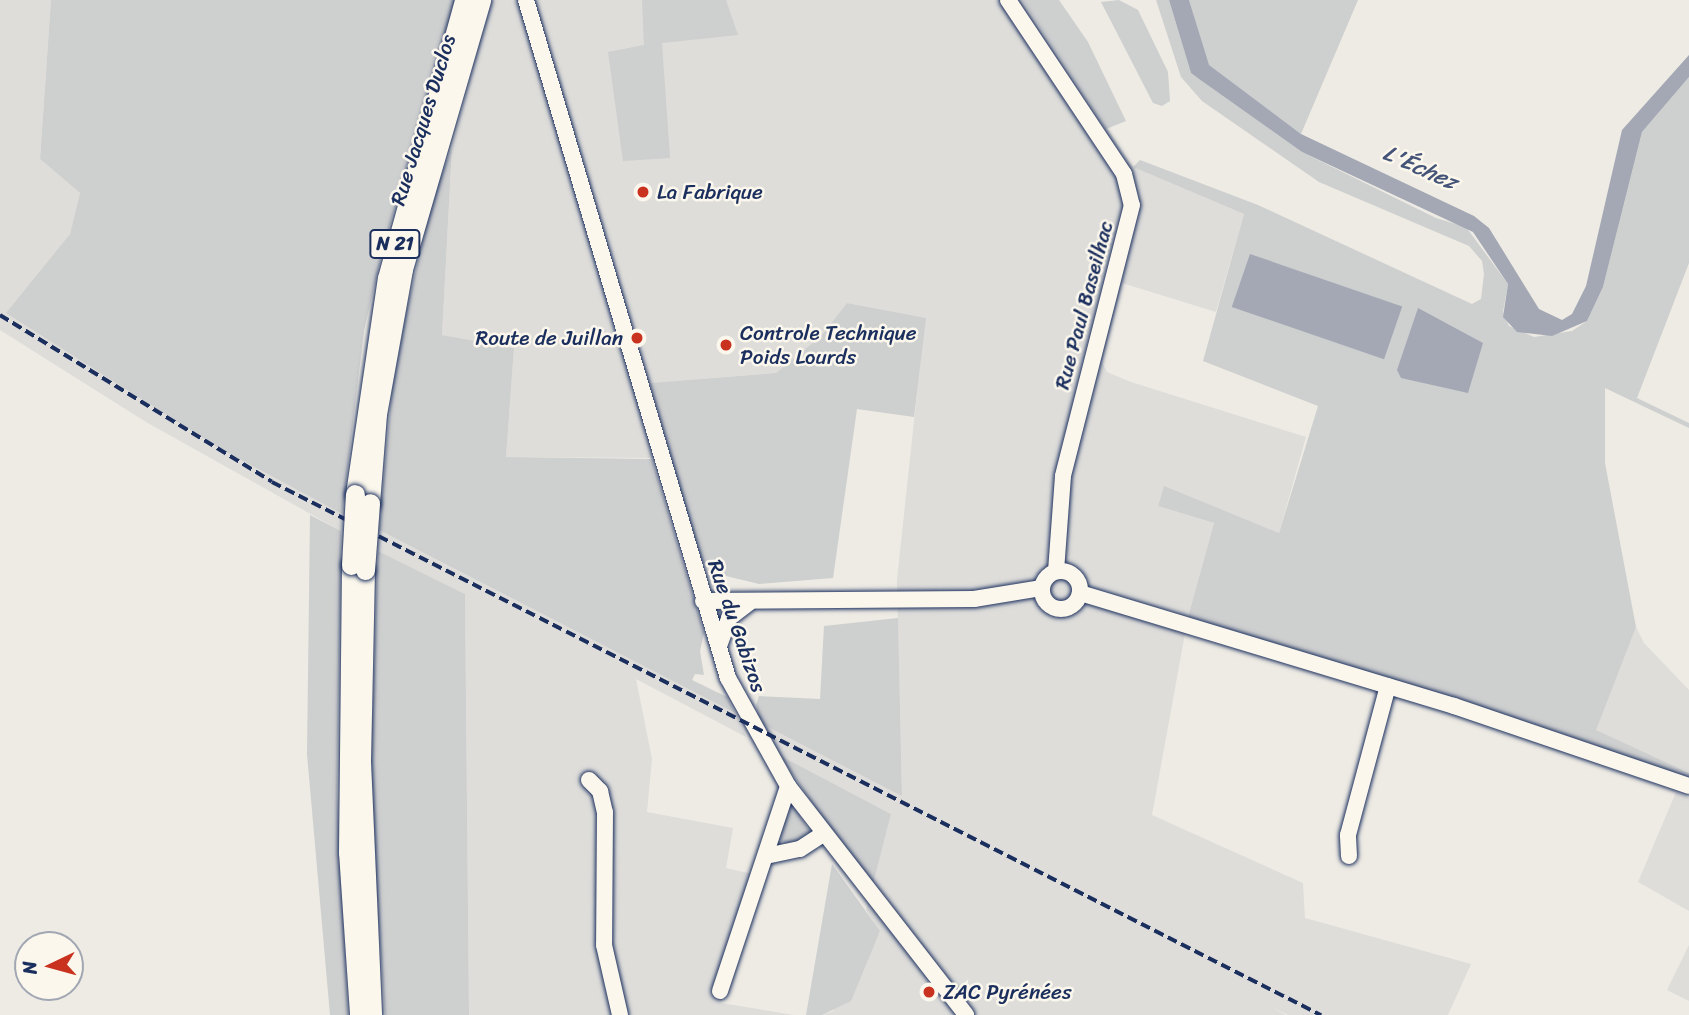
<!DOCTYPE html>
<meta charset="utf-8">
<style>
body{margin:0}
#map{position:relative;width:1689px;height:1015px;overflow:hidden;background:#eeebe4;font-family:Sriracha,sans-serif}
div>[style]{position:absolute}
.built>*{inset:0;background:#deddda}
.green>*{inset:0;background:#cecfcf}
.water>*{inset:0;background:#a3a8b4;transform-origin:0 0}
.roads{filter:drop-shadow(0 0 2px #1b2f5e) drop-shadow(0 0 2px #1b2f5e)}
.minor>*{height:16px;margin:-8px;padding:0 8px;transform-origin:8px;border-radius:8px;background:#fbf7ec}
.minor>.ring{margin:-8px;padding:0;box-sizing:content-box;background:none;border:16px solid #fbf7ec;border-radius:50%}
.major>*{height:19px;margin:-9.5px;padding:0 9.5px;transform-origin:9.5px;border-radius:9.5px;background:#fbf7ec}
.rail>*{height:3.5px;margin-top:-1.75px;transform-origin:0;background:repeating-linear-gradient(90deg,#1b2f5e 0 10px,transparent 0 15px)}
.bridges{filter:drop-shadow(0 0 2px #1b2f5e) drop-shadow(0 0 2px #1b2f5e)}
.major-bridge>*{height:19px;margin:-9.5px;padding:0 9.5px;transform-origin:9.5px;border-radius:9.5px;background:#fbf7ec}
.dots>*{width:19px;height:19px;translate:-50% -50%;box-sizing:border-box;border:4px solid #fbf7ec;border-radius:50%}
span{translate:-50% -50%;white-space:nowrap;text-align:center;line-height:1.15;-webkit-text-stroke:5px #fbf7ec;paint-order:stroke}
.shield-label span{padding:2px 5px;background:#fbf7ec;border:2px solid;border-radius:5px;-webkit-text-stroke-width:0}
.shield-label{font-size:19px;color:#1b2f5e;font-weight:700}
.street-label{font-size:21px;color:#1b2f5e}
.poi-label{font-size:21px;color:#1b2f5e}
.left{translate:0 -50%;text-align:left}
.right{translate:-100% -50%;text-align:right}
.water-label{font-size:23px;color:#445378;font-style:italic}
.north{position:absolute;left:14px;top:931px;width:70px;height:70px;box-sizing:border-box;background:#fbf7ec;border:2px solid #a1a7b3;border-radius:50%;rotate:265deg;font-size:19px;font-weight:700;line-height:28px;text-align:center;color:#1b2f5e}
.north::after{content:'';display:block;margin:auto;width:24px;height:32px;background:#c8321e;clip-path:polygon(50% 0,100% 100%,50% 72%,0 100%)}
</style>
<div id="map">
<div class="built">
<div style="clip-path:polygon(0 0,51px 0,40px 159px,80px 193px,70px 234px,7px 313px,217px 447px,342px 514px,341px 531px,146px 422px,0 330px)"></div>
<div style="clip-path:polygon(490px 0,1022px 0,1133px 167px,1244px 214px,1216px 312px,1122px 283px,1102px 362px,1107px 372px,1131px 382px,1306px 437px,1279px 533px,1164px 487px,1158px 506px,1214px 523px,1188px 617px,1152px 815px,1303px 883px,1305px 918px,1471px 964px,1448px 1015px,1288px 1015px,1270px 1006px,1286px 1015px,822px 1015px,833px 1011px,880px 932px,866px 910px,891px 814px,781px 756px,760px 723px,902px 795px,897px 580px,925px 318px,847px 303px,821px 336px,776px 373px,650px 383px,670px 458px,506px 457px,514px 348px,442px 335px,452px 148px)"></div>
<div style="clip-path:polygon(379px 530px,735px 713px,746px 737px,636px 679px,652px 759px,647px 812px,733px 828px,726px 868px,761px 876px,721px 1003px,794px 1015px,469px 1015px,465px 594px,378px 551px)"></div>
<div style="clip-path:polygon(1636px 627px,1644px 643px,1689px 690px,1689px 773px,1595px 730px)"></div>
<div style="clip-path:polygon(1676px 792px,1689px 798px,1689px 911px,1638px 882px)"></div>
<div style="clip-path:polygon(1689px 945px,1689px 1001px,1667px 990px)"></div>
</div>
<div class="green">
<div style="clip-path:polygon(51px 0,455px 0,383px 248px,364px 331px,342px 514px,217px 447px,6px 313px,70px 234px,80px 193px,40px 159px)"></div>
<div style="clip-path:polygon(642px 0,726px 0,738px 35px,662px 43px,670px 158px,623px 161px,608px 52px,644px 45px)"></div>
<div style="clip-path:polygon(1022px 0,1059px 0,1088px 42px,1126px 121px,1106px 129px)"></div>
<div style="clip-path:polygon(1119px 0,1138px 10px,1168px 72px,1170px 101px,1162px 106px,1153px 103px,1101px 2px)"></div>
<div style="clip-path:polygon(1156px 0,1169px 0,1191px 73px,1199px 79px,1302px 152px,1436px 218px,1466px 227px,1508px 284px,1503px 312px,1509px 326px,1534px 337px,1572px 331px,1587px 321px,1603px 287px,1642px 132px,1689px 77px,1689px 263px,1637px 398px,1689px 423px,1689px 428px,1605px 388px,1605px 463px,1636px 627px,1596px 730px,1689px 773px,1689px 780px,1589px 743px,1188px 617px,1214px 523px,1158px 506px,1164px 486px,1279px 533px,1318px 406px,1203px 361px,1244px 214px,1133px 167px,1140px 160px,1258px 205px,1472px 304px,1481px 299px,1484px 274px,1482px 261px,1469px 246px,1319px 182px,1202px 101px,1181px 77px)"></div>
<div style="clip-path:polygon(1189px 0,1358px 0,1301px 134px,1208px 65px)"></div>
<div style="clip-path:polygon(452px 148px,442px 335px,514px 348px,506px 457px,652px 459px,704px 633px,700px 651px,704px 675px,695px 674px,692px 680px,727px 697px,735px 713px,379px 530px,392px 390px,407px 309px,433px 197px)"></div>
<div style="clip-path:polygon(847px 303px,926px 318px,914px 417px,857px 409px,833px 578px,759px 584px,722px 575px,699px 560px,650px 383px,776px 373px,821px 336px)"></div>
<div style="clip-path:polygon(310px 515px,341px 531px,337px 792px,348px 1015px,330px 1015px,307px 754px)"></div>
<div style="clip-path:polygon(378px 551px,465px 594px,469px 1015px,385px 1015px,370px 795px)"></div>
<div style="clip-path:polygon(898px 618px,902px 796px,760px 723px,756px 705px,759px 696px,820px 699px,824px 626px)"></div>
<div style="clip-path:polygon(781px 756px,891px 814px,872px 888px,791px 772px)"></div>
<div style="clip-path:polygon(790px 801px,810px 832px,792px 846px,776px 838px)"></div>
<div style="clip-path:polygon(832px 864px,880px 931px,851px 1001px,822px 1015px,806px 1015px)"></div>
</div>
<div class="water">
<div style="clip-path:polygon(1169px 0,1189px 0,1209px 65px,1301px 134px,1474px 216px,1489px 228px,1539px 309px,1562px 320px,1572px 314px,1586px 286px,1622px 130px,1689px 55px,1689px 77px,1642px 132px,1603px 287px,1587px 321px,1552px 336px,1517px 332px,1503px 317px,1508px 284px,1473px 232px,1302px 152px,1199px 79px,1191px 73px)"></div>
<div style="left:1250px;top:254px;width:161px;height:56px;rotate:19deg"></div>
<div style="clip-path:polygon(1418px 308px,1483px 343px,1468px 393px,1401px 378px,1397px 370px)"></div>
</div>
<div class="roads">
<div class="minor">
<div style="left:526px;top:0;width:707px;rotate:73.41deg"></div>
<div style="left:728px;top:678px;width:124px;rotate:60.9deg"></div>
<div style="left:788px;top:786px;width:290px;rotate:52.1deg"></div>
<div style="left:1008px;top:0;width:209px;rotate:56.3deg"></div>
<div style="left:1124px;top:174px;width:32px;rotate:76deg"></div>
<div style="left:1132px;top:205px;width:280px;rotate:104.3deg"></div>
<div style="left:1063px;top:476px;width:95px;rotate:94.2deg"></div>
<div class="ring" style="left:1042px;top:571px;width:22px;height:22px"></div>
<div style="left:1080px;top:593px;width:391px;rotate:16.8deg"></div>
<div style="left:1454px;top:706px;width:248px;rotate:18.8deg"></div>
<div style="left:703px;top:601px;width:271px;rotate:-0.4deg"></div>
<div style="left:974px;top:599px;width:69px;rotate:-9.2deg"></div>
<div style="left:719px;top:646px;width:30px;rotate:-70deg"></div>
<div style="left:729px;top:618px;width:25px;rotate:-37deg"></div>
<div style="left:589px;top:780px;width:16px;rotate:45deg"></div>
<div style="left:600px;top:791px;width:22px;rotate:77deg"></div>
<div style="left:605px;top:812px;width:133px;rotate:90.4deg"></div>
<div style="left:604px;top:945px;width:72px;rotate:77.1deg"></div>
<div style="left:766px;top:856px;width:35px;rotate:-12deg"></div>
<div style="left:800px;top:849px;width:27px;rotate:-33deg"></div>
<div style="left:1349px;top:856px;width:21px;rotate:-93deg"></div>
<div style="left:1348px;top:835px;width:154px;rotate:-75deg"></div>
<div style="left:720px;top:991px;width:216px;rotate:-71.6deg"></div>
</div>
<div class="major">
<div style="left:355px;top:494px;width:218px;rotate:-81.6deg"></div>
<div style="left:387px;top:278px;width:288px;rotate:-74.5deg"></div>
<div style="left:370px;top:503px;width:89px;rotate:-85.5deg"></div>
<div style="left:377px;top:414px;width:147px;rotate:-79.8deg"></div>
<div style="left:403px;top:269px;width:280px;rotate:-73.8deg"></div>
<div style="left:351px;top:565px;width:287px;rotate:90.6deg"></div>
<div style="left:348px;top:852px;width:163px;rotate:86.1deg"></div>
<div style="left:365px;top:570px;width:191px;rotate:91.2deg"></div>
<div style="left:361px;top:761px;width:254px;rotate:87.5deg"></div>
</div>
</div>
<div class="rail">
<div style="left:0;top:315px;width:319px;rotate:31.5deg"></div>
<div style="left:272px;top:482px;width:1177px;rotate:26.94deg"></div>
</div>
<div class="bridges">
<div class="major-bridge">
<div style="left:351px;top:565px;width:71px;rotate:-86.8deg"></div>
<div style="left:365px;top:570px;width:67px;rotate:-85.7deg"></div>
</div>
</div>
<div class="dots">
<div style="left:643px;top:192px;background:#c8321e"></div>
<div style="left:637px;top:338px;background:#c8321e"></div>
<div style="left:726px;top:345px;background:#c8321e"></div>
<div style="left:929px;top:992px;background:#c8321e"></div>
</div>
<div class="shield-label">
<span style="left:395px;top:244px">N 21</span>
</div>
<div class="street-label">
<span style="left:423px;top:120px;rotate:-73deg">Rue Jacques Duclos</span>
<span style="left:1084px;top:305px;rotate:-75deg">Rue Paul Baseilhac</span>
<span style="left:737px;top:626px;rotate:71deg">Rue du Gabizos</span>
</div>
<div class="poi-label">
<span class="left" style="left:657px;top:192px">La Fabrique</span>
<span class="left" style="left:740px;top:345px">Controle Technique<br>Poids Lourds</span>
<span class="right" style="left:623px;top:338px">Route de Juillan</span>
<span class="left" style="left:943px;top:992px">ZAC Pyrénées</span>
</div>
<div class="water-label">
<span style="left:1420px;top:168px;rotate:24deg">L'Échez</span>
</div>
<div class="north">N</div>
</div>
